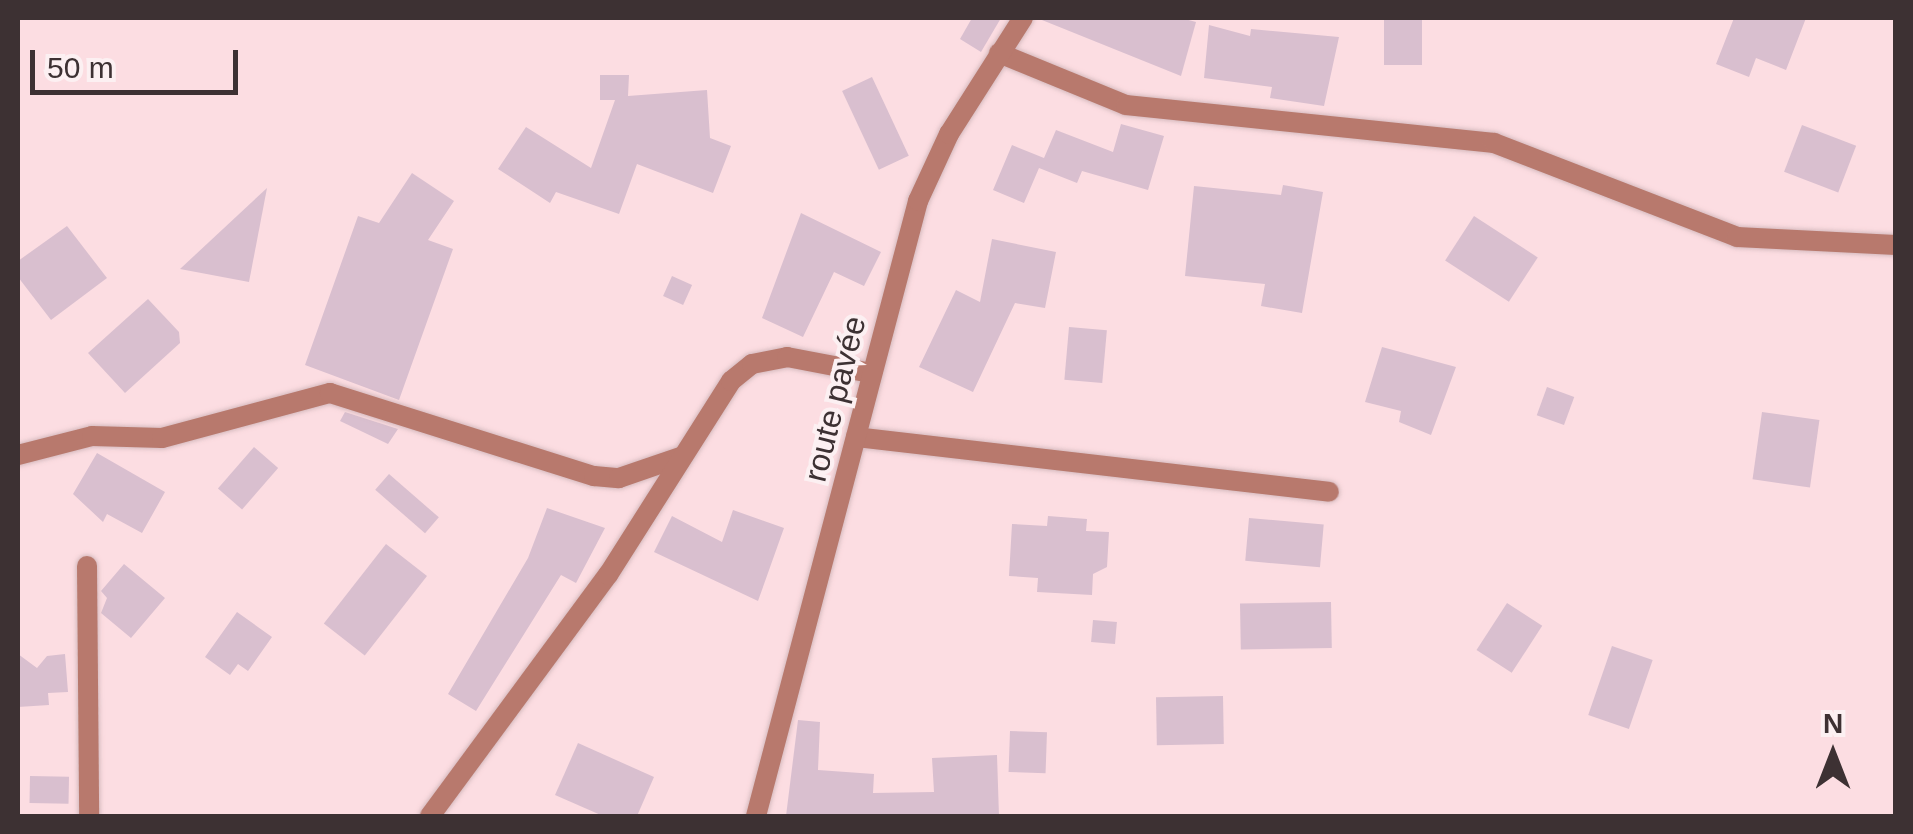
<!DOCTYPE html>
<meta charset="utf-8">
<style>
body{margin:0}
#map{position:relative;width:1913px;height:834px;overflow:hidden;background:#fcdde2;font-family:Helvetica,sans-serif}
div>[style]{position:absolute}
.building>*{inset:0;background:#d9bfcf;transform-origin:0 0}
.roads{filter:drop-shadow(0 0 2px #d6bbbf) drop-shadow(0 0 2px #d6bbbf)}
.street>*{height:20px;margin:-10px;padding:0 10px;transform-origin:10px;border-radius:10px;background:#b8796d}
span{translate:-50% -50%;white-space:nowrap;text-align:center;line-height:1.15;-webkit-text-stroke:8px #fcf0f2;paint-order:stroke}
.street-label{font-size:32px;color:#3d3133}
.frame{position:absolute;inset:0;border:20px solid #3d3133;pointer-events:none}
.north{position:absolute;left:1783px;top:704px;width:100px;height:100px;-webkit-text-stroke:8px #fcf0f2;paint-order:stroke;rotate:0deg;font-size:28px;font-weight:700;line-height:40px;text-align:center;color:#3d3133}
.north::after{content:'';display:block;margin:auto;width:35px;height:45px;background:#3d3133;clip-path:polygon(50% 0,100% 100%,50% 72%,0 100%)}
.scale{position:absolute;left:30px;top:50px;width:208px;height:45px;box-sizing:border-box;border:5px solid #3d3133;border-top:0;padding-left:12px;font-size:30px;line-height:35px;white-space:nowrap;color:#3d3133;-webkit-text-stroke:8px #fcf0f2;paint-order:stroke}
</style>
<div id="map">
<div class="building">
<div style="clip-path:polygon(972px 18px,1001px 18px,981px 52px,960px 39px)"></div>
<div style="clip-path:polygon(1037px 18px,1181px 18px,1196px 22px,1181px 76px)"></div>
<div style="left:1384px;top:18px;width:38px;height:47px"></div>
<div style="clip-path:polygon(1734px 18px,1806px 18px,1786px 70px,1756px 58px,1749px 77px,1716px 64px)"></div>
<div style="clip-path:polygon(1209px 25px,1250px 36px,1251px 29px,1339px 37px,1324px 106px,1270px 98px,1272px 87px,1204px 78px)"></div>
<div style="clip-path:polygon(600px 75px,629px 75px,628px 96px,707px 90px,710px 138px,731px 146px,713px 193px,637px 164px,619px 214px,556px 192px,550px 203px,498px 169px,526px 127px,591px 168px,615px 100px,600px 100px)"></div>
<div style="left:872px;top:77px;width:87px;height:33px;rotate:65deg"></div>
<div style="clip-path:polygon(1121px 124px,1164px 136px,1148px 190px,1082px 171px,1077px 183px,1039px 168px,1024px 203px,993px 190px,1012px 145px,1044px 158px,1056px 130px,1113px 152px)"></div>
<div style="left:1802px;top:125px;width:58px;height:50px;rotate:21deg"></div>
<div style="clip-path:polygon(412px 173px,454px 201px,428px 240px,453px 249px,399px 400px,305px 365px,358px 216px,379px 223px)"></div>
<div style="clip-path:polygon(1283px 185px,1323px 192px,1302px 313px,1261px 306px,1265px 284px,1185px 276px,1194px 186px,1281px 195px)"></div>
<div style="clip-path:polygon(267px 188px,249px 282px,180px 269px)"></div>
<div style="clip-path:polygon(801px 213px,881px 252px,864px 286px,834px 272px,803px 337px,762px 318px)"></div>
<div style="left:1474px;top:216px;width:76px;height:53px;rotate:33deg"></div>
<div style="clip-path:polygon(67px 226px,107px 278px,51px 320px,18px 277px,18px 261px)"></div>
<div style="clip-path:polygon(992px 239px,1056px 252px,1045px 308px,1015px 303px,973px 392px,919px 367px,956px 290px,980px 302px)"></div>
<div style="left:672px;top:276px;width:22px;height:22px;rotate:24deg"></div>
<div style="clip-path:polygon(148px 299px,179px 332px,180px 343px,125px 393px,88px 353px)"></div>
<div style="left:1069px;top:327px;width:38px;height:53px;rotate:5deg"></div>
<div style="clip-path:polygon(1382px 347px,1456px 367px,1431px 435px,1399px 422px,1401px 411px,1365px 402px)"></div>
<div style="left:1547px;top:387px;width:29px;height:30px;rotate:20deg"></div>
<div style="clip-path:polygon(345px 412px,398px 429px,388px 444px,340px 421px)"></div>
<div style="left:1762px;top:412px;width:58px;height:68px;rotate:8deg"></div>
<div style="left:254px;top:447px;width:32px;height:55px;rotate:41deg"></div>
<div style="clip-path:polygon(97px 453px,165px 492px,142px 533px,107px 514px,103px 522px,73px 494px)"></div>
<div style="left:389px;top:474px;width:66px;height:21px;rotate:41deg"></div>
<div style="clip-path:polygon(547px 508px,605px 528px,576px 583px,561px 575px,476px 711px,448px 694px,528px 558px)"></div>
<div style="clip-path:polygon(733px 510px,784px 528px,758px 601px,654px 552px,672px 516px,722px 542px)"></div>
<div style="clip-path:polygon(1048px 516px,1087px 519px,1086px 531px,1109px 532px,1107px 567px,1093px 574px,1092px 595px,1037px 592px,1038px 578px,1009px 576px,1012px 524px,1047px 526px)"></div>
<div style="left:1249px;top:518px;width:75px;height:43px;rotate:5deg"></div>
<div style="left:386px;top:544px;width:52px;height:101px;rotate:38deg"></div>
<div style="clip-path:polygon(124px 564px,165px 598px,131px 638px,101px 613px,107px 598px,101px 591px)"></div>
<div style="left:1331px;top:602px;width:46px;height:91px;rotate:89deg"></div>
<div style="left:1507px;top:603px;width:42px;height:56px;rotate:33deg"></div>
<div style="clip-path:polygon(237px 612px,272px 637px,248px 671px,238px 664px,230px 675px,205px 657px)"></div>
<div style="left:1093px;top:620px;width:24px;height:22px;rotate:5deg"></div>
<div style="left:1612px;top:646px;width:43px;height:73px;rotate:19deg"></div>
<div style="clip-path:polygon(18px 654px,37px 668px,47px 656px,65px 654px,68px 692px,48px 693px,49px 705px,18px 707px)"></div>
<div style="left:1223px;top:696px;width:48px;height:67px;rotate:89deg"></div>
<div style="clip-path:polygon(798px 720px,820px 722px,818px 770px,874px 774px,873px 793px,934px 792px,932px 758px,997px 755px,999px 816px,786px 816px)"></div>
<div style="left:1010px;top:731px;width:37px;height:41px;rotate:2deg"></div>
<div style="clip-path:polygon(578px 743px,654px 777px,637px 816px,603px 816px,555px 795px)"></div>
<div style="left:30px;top:776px;width:39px;height:27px;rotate:1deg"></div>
</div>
<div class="roads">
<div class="street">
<div style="left:999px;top:53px;width:137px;rotate:22.3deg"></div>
<div style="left:1126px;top:105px;width:370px;rotate:5.9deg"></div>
<div style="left:1494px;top:143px;width:261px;rotate:21.1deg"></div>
<div style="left:1737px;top:237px;width:159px;rotate:2.9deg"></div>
<div style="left:856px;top:437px;width:476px;rotate:6.6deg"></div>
<div style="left:18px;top:455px;width:76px;rotate:-14.4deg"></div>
<div style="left:92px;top:436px;width:70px;rotate:1.6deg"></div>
<div style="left:162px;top:438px;width:174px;rotate:-15deg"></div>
<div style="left:330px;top:393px;width:277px;rotate:17.5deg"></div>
<div style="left:594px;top:476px;width:25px;rotate:5deg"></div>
<div style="left:619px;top:478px;width:65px;rotate:-19deg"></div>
<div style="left:87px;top:566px;width:250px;rotate:89.5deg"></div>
<div style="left:430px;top:816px;width:300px;rotate:-53.6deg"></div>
<div style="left:608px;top:575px;width:230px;rotate:-57.6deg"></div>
<div style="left:731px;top:381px;width:27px;rotate:-39deg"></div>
<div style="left:752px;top:364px;width:36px;rotate:-11deg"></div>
<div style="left:787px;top:357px;width:86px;rotate:10.8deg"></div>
<div style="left:756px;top:816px;width:636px;rotate:-75.24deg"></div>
<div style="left:918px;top:201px;width:74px;rotate:-65.2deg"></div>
<div style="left:949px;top:134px;width:138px;rotate:-57.5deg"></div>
</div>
</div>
<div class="street-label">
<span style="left:835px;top:399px;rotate:-76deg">route pavée</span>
</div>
<div class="frame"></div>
<div class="north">N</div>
<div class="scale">50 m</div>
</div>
